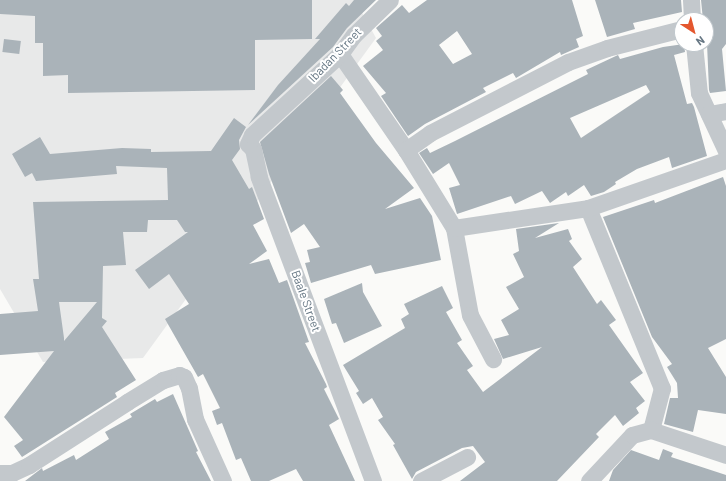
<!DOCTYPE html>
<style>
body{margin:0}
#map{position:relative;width:726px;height:481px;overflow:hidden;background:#fafaf8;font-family:Barlow,sans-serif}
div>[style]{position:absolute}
.built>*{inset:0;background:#e8e9e9}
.building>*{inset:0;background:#aab3b9;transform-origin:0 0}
.street>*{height:17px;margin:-8.5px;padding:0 8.5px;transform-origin:8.5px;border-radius:8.5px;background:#c3c8cc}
span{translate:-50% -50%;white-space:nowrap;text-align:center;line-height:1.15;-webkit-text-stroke:4px #fff;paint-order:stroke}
.street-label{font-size:12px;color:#657683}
.north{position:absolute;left:674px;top:12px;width:40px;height:40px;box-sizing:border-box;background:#fff;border:1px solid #c1c8cd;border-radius:50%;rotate:144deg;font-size:11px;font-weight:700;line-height:16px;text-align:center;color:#657683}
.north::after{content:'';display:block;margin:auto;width:14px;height:18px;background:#e4572e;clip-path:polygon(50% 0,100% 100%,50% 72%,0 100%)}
</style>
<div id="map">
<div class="built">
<div style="clip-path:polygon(0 0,355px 0,376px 38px,143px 358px,43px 362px,0 289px)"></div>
</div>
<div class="building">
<div style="clip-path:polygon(0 0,312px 0,312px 39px,255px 40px,255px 90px,68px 93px,68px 75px,43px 76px,43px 43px,35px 43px,35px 16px,0 14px)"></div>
<div style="clip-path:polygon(354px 0,376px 0,347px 28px,333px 47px,248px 125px,278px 85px,320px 39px,315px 39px,346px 3px,349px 6px)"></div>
<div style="clip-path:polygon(evenodd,427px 0,572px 0,583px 36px,576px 39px,579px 47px,561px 55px,560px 52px,516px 78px,513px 73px,483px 88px,486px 92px,425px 124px,408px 136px,381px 96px,386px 93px,363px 66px,383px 50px,376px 41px,382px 36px,376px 28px,402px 5px,409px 13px,427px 0,457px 31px,472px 54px,453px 64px,439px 45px,457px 31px)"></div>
<div style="clip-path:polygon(595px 0,681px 0,682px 12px,633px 23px,635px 29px,607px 37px)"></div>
<div style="clip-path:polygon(701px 0,726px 0,726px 44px,722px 49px,726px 91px,710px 93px,709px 90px,706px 20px,703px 20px)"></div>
<div style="left:4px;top:39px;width:17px;height:13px;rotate:7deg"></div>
<div style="clip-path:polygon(evenodd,684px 44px,685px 52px,674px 55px,687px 104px,692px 103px,694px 107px,707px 156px,672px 168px,669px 157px,637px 169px,615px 182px,616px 184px,604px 192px,591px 196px,584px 185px,568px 196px,566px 192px,550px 203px,542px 191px,515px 204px,511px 196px,457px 214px,449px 188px,460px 185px,449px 163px,433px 174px,419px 153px,427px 148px,430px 153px,455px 141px,588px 74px,586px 70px,618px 55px,620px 59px,663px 47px,684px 44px,646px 85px,650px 92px,581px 138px,570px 118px,646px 85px)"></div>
<div style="clip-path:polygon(331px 76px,343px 90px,340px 93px,376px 143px,414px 188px,385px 209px,420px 198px,432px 216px,441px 260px,375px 274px,371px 265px,311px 283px,305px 263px,310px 262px,307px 250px,320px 247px,304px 224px,291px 233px,269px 174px,260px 142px)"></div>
<div style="clip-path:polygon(evenodd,234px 118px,246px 127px,239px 140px,240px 149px,232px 160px,249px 189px,252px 187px,264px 219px,253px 225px,267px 251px,249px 264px,269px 259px,279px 283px,287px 280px,309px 342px,305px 343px,326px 384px,327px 387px,324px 389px,339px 419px,329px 425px,355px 481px,303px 481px,296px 469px,269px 481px,251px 481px,241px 458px,236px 460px,222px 423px,217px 425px,212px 411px,220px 408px,203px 374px,198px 377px,165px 319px,189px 304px,169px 274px,149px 289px,135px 270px,188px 232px,185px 232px,177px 220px,148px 220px,147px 232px,123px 232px,126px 265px,103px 266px,102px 318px,107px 321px,102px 327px,136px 380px,115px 393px,117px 397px,22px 457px,14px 446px,23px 440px,4px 417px,54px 351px,0 355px,0 314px,38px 311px,33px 279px,39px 279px,33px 202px,168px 200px,167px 168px,116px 166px,117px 174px,36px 181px,32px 173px,25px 177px,12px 154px,40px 137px,50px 154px,122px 148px,151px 149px,151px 152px,211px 151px,234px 118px,59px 302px,97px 302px,64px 341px,64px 338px,59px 302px)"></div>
<div style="clip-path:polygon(723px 177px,726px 186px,726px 339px,708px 348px,726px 377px,726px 414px,698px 410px,693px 432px,664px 424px,670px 398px,678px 398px,677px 383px,667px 367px,672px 364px,652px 337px,603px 217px,654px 200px,655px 203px)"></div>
<div style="clip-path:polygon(559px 223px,535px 238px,568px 229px,572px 239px,569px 241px,582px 259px,573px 267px,597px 304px,601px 300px,616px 320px,609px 325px,643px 373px,630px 382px,645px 401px,636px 408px,639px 413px,623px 426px,615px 415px,596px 434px,599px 437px,557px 481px,460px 481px,485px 462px,473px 446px,462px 448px,416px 472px,412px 479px,393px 445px,395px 444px,378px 420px,383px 417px,372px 398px,363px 404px,356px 393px,359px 391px,343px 365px,405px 328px,401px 319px,409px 314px,404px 304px,442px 286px,453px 308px,446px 312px,462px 340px,457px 343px,473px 366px,467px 370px,483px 392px,542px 347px,503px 359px,494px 339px,509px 335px,501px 320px,519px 309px,506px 287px,524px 277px,513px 254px,519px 251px,516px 229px)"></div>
<div style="clip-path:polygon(362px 283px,363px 292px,382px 326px,344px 343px,336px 323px,332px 324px,324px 299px)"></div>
<div style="clip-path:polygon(173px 394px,198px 451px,196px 452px,211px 481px,25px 481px,42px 468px,43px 471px,74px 455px,76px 460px,109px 439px,105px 432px,132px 417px,130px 414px,155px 399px,157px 402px)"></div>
<div style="clip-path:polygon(663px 449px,673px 453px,671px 457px,726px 475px,726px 481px,609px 481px,613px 470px,631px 450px,659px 460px)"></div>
</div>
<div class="street">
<div style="left:691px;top:0;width:20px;rotate:87deg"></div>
<div style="left:694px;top:44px;width:49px;rotate:84.2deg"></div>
<div style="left:699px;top:93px;width:64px;rotate:65deg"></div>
<div style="left:340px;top:54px;width:116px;rotate:55.5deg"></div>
<div style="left:406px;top:150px;width:92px;rotate:58.4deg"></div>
<div style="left:454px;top:228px;width:88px;rotate:79.6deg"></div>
<div style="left:470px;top:315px;width:50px;rotate:62.4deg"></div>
<div style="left:709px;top:114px;width:17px;rotate:-10deg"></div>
<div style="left:406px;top:150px;width:29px;rotate:-35deg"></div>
<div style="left:430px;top:133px;width:155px;rotate:-27.2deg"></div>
<div style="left:568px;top:62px;width:41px;rotate:-19.7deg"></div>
<div style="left:607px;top:48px;width:77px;rotate:-14.2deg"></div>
<div style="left:588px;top:208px;width:195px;rotate:67.7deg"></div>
<div style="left:662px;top:388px;width:43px;rotate:104.7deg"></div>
<div style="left:454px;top:228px;width:135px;rotate:-8.5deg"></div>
<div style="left:588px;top:208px;width:146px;rotate:-19.2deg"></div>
<div style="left:651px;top:430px;width:79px;rotate:18.4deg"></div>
<div style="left:0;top:473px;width:12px"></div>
<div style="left:12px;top:473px;width:19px;rotate:-25deg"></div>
<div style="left:29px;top:465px;width:117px;rotate:-32.7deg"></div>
<div style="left:127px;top:402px;width:42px;rotate:-31.4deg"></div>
<div style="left:163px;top:380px;width:17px;rotate:-17deg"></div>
<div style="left:179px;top:375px;width:5px;rotate:22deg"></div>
<div style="left:184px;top:377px;width:12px;rotate:66deg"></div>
<div style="left:189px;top:388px;width:32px;rotate:79deg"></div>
<div style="left:195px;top:419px;width:68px;rotate:65.7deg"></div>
<div style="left:373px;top:481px;width:325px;rotate:-110.6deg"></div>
<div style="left:259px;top:177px;width:29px;rotate:-102deg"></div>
<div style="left:253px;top:149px;width:7px;rotate:-135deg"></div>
<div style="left:248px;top:144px;width:10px;rotate:-66deg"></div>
<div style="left:252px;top:135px;width:120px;rotate:-42.6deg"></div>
<div style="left:340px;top:54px;width:24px;rotate:-54deg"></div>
<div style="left:354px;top:35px;width:50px;rotate:-44.2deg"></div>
<div style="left:421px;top:481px;width:52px;rotate:-27.6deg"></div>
<div style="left:589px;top:481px;width:63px;rotate:-46.9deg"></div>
<div style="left:632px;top:435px;width:20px;rotate:-15deg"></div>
</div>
<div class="street-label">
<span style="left:335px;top:55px;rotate:-46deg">Ibadan Street</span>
<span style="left:306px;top:301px;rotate:70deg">Baale Street</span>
</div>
<div class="north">N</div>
</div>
